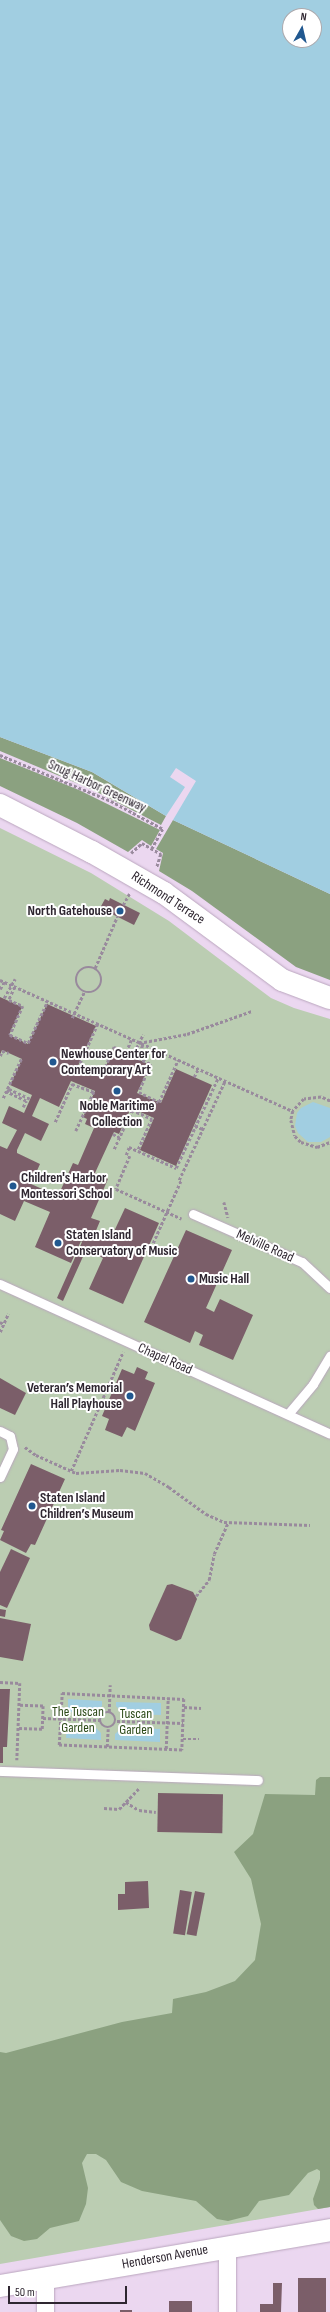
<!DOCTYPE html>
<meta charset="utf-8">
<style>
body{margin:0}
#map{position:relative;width:330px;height:2312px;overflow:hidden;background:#ebd7f0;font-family:"Sofia Sans Condensed",sans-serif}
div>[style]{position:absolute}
.green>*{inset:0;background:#bbcdb2}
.forest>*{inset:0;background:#8ba180}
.water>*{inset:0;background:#a1cee1}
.building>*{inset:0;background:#7b5e69;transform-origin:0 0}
.path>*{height:2.5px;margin-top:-1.25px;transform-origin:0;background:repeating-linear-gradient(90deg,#998a9d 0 3px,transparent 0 5px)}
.path>.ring{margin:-1.25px;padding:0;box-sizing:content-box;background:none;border:2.5px solid #998a9d;border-radius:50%}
.roads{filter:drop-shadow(0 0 1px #baa6be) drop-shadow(0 0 1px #baa6be)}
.service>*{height:9px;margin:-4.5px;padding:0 4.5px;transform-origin:4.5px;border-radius:4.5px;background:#fff}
.minor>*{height:17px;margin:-8.5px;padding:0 8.5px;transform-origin:8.5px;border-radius:8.5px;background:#fff}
.tertiary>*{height:22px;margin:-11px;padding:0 11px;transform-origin:11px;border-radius:11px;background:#fff}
.secondary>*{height:22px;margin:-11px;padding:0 11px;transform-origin:11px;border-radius:11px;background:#fff}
.dots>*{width:11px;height:11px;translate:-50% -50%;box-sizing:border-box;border:2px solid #fff;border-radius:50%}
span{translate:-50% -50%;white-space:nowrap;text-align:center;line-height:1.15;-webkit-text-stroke:4px #fff;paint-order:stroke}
.street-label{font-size:14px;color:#2e2630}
.poi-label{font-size:14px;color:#2e2630;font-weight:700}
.right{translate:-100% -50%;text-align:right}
.left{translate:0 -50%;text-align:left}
.park-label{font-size:14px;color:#2d4b19}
.north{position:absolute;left:282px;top:8px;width:40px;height:40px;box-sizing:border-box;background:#fff;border:1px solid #aba8ac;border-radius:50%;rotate:8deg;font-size:11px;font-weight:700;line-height:16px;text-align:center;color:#2e2630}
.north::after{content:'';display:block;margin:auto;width:14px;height:18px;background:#215890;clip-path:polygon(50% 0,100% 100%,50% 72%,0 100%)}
.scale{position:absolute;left:8px;top:2286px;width:119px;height:18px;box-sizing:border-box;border:2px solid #2e2630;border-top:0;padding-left:5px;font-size:12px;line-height:14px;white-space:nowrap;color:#2e2630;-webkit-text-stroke:3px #fff;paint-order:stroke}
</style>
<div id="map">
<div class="green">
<div style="clip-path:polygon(0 828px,91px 873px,169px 921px,271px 998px,294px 1008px,330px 1019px,330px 2207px,0 2264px)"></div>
</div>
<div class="forest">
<div style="clip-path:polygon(0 737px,92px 772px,166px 816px,161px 825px,93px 790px,0 751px)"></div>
<div style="clip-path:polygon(0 758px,79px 790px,160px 830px,151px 846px,142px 840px,128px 852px,77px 823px,0 786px)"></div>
<div style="clip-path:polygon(173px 820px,330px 894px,330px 980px,296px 967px,192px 891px,159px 871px,163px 853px,156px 849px)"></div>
<div style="clip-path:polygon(320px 1777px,330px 1777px,330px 2207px,318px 2209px,314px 2205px,313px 2199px,320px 2179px,320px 2171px,317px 2169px,308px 2173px,289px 2195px,259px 2201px,248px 2216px,228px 2221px,217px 2219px,196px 2201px,142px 2191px,121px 2182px,106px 2160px,96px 2154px,87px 2154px,82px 2163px,88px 2188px,86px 2204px,79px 2221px,50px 2228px,37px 2239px,24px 2241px,11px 2236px,0 2220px,0 2052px,6px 2053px,122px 2022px,172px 2013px,173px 1999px,206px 1992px,235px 1981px,255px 1960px,261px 1924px,251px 1879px,234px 1852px,253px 1834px,265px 1794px,315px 1795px,316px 1780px)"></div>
</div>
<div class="water">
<div style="clip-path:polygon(evenodd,0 0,330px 0,330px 894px,173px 820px,196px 781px,176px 768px,170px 777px,185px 787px,166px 816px,92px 772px,0 737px,0 0,290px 16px,314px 16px,314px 40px,290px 40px,290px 16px)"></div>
<div style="clip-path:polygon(313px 1102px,330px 1108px,330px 1137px,321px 1142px,308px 1142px,298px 1133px,295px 1126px,297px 1113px,301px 1108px)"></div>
<div style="clip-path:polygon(68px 1699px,102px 1701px,102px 1706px,95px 1713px,68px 1712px)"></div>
<div style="clip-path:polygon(116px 1702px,161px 1703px,161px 1715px,123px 1714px,116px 1706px)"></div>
<div style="clip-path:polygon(67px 1726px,95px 1727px,101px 1733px,101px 1740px,66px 1738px)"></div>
<div style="clip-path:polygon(122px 1728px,160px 1729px,160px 1742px,115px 1740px,115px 1734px)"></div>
</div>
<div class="building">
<div style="clip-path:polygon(110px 898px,140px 913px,134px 925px,100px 908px,105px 899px,109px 901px)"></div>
<div style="clip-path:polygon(evenodd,0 997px,22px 1007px,9px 1035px,28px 1044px,47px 1004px,96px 1026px,78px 1066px,101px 1077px,114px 1048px,150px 1065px,137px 1093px,161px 1103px,176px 1069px,212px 1085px,176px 1166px,140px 1150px,154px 1118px,131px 1108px,119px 1134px,114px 1132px,112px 1136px,95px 1173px,108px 1179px,91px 1218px,100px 1221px,95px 1233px,110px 1240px,125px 1208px,159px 1223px,123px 1304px,89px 1289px,103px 1258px,86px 1250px,63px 1301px,57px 1298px,82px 1242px,81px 1241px,71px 1263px,35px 1247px,50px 1212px,24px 1201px,15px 1221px,0 1214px,0 1146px,7px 1149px,17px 1130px,2px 1123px,9px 1106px,24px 1113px,32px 1095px,10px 1085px,22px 1059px,2px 1050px,0 1055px,0 997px,71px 1081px,95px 1091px,83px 1117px,87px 1119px,85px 1124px,94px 1128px,78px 1165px,73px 1163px,58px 1196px,31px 1184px,40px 1164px,17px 1153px,17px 1150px,25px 1133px,41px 1141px,49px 1124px,32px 1116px,40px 1098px,59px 1107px,71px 1081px)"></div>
<div style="clip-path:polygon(186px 1230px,232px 1250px,206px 1308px,214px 1312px,220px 1299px,253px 1315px,233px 1360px,199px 1345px,203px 1335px,195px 1331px,190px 1343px,144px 1322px)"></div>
<div style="clip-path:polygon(137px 1367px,148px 1372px,145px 1379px,155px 1383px,135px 1431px,127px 1427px,122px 1437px,105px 1430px,109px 1419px,102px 1416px,122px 1369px,134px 1374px)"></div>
<div style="clip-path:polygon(0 1378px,26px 1393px,15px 1415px,0 1408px)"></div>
<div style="clip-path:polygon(31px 1464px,65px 1479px,35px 1545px,31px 1544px,26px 1553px,0 1540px,4px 1531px,1px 1530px)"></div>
<div style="clip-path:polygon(11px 1549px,30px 1558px,7px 1608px,0 1605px,0 1572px)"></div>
<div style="clip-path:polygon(172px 1584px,193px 1592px,197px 1599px,181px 1639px,176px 1641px,150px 1630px,149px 1625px,167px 1585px)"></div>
<div style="clip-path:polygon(0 1609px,6px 1610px,5px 1617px,0 1616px)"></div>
<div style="clip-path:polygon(0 1618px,31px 1624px,23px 1661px,0 1657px)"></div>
<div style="clip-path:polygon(0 1689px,10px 1689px,7px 1747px,3px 1747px,3px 1763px,0 1763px)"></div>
<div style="left:158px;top:1793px;width:65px;height:39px;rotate:1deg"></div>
<div style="clip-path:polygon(148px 1881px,149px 1908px,118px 1910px,118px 1894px,125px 1894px,125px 1882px)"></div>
<div style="left:180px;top:1890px;width:12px;height:44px;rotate:9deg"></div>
<div style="left:195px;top:1891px;width:10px;height:44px;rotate:11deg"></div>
<div style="left:298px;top:2278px;width:28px;height:34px"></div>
<div style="clip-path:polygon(273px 2283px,282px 2283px,281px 2312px,260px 2312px,260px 2304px,273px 2304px)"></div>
<div style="left:169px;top:2301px;width:23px;height:11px"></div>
<div style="left:120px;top:2310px;width:12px;height:2px"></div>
</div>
<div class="path">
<div style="left:0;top:755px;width:120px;rotate:22.5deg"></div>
<div style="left:111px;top:801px;width:59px;rotate:28.3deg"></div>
<div style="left:163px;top:829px;width:23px;rotate:119deg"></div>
<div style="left:131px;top:853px;width:15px;rotate:-42deg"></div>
<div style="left:142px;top:843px;width:22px;rotate:30deg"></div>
<div style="left:161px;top:854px;width:14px;rotate:107deg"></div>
<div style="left:123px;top:905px;width:13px;rotate:-61deg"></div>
<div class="ring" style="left:76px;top:967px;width:23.5px;height:23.5px"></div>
<div style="left:95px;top:968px;width:56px;rotate:-66.7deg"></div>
<div style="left:0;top:980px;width:321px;rotate:24.1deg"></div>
<div style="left:15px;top:987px;width:14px;rotate:115deg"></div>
<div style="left:9px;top:1000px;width:15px;rotate:23deg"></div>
<div style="left:23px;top:1006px;width:32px;rotate:114deg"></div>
<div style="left:10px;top:1035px;width:20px;rotate:24deg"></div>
<div style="left:28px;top:1043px;width:45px;rotate:-65.1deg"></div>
<div style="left:0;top:989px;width:8px;rotate:-60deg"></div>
<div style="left:4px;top:998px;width:22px;rotate:-60deg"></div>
<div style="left:72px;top:1018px;width:29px;rotate:-65deg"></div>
<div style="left:98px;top:1024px;width:46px;rotate:114.3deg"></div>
<div style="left:79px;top:1066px;width:24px;rotate:24deg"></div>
<div style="left:101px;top:1076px;width:32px;rotate:-66deg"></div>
<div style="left:114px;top:1047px;width:13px;rotate:23deg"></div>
<div style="left:126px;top:1052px;width:13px;rotate:-67deg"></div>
<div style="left:139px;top:1043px;width:49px;rotate:-10.6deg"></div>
<div style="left:187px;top:1034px;width:69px;rotate:-19.5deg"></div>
<div style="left:143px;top:1045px;width:14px;rotate:111deg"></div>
<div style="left:138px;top:1058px;width:14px;rotate:25deg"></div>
<div style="left:151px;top:1064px;width:30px;rotate:113deg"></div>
<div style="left:139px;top:1092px;width:22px;rotate:27deg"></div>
<div style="left:159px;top:1102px;width:46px;rotate:-65.7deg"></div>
<div style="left:0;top:1056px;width:5px;rotate:-68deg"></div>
<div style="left:2px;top:1051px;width:7px;rotate:16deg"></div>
<div style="left:132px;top:1057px;width:25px;rotate:-64deg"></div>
<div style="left:194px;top:1077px;width:9px;rotate:-63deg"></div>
<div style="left:3px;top:1098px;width:43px;rotate:-65.2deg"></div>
<div style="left:330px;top:1101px;width:10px;rotate:-156deg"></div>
<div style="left:321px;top:1097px;width:17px;rotate:173deg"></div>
<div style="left:304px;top:1099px;width:16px;rotate:133deg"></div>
<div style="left:293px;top:1111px;width:9px;rotate:103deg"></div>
<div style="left:291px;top:1120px;width:16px;rotate:76deg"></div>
<div style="left:295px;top:1136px;width:8px;rotate:45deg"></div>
<div style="left:301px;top:1142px;width:17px;rotate:17deg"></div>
<div style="left:317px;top:1147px;width:14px;rotate:-21deg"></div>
<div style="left:23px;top:1107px;width:7px;rotate:-63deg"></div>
<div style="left:26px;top:1101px;width:21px;rotate:-155deg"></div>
<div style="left:7px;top:1092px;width:4px;rotate:-56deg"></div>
<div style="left:9px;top:1089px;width:23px;rotate:25deg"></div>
<div style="left:55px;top:1122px;width:42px;rotate:-65.9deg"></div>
<div style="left:72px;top:1084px;width:23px;rotate:20deg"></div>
<div style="left:94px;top:1092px;width:43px;rotate:114.8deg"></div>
<div style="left:195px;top:1126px;width:9px;rotate:21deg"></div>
<div style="left:113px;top:1134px;width:7px;rotate:27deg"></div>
<div style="left:114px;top:1149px;width:43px;rotate:-65.2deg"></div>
<div style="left:132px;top:1110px;width:22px;rotate:24deg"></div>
<div style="left:152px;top:1119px;width:35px;rotate:114deg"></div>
<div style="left:138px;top:1151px;width:42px;rotate:24.1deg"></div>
<div style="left:176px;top:1168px;width:99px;rotate:-65deg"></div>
<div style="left:126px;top:1155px;width:9px;rotate:-69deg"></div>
<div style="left:129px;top:1147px;width:10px;rotate:24deg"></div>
<div style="left:130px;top:1156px;width:36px;rotate:113deg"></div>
<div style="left:116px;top:1189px;width:72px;rotate:24.4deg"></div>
<div style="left:179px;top:1180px;width:109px;rotate:-65.1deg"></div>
<div style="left:224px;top:1202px;width:16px;rotate:75deg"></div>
<div style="left:153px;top:1243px;width:69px;rotate:-66deg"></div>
<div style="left:0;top:1322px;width:4px;rotate:27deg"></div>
<div style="left:0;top:1332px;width:20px;rotate:-66deg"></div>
<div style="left:25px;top:1447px;width:14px;rotate:36deg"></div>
<div style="left:36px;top:1455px;width:44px;rotate:24.2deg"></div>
<div style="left:76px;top:1473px;width:44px;rotate:-3.9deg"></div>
<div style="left:120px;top:1470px;width:25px;rotate:7deg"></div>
<div style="left:145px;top:1473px;width:28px;rotate:30deg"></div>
<div style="left:169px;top:1487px;width:46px;rotate:36.1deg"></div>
<div style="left:206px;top:1514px;width:20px;rotate:24deg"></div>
<div style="left:224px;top:1522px;width:86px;rotate:2deg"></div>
<div style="left:71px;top:1471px;width:130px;rotate:-66.4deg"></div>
<div style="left:196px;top:1596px;width:21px;rotate:-51deg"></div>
<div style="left:209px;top:1580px;width:26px;rotate:-79deg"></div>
<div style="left:214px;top:1554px;width:35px;rotate:-66deg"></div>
<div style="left:0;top:1682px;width:20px;rotate:3deg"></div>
<div style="left:20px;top:1683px;width:77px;rotate:92.2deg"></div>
<div style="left:62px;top:1693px;width:122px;rotate:2.8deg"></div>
<div style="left:184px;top:1699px;width:51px;rotate:92.2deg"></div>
<div style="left:182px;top:1750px;width:123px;rotate:-177.7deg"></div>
<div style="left:59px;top:1745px;width:52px;rotate:-86.7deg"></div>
<div style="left:184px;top:1707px;width:17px;rotate:3deg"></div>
<div class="ring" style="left:100px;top:1712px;width:13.5px;height:13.5px"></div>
<div style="left:109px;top:1712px;width:27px;rotate:-88deg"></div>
<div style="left:43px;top:1718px;width:57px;rotate:2deg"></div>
<div style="left:117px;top:1721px;width:66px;rotate:1.7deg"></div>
<div style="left:19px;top:1728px;width:23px;rotate:2deg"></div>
<div style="left:42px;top:1729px;width:23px;rotate:-88deg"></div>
<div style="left:43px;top:1706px;width:24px;rotate:-178deg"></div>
<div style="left:183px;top:1739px;width:16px"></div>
<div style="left:107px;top:1747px;width:18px;rotate:-87deg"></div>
<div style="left:166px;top:1749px;width:51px;rotate:-87.8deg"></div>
<div style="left:126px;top:1802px;width:15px;rotate:32deg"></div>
<div style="left:139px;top:1810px;width:17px;rotate:7deg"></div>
<div style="left:104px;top:1808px;width:15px;rotate:4deg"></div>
<div style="left:119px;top:1809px;width:29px;rotate:-46deg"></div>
</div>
<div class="roads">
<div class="service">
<div style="left:193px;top:1214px;width:119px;rotate:23.8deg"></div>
<div style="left:302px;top:1262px;width:38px;rotate:43deg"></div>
<div style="left:0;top:1284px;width:362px;rotate:24.4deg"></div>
<div style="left:288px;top:1414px;width:39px;rotate:-50deg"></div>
<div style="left:313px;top:1384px;width:33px;rotate:-59deg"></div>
<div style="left:0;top:1431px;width:11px;rotate:27deg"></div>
<div style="left:10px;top:1436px;width:13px;rotate:77deg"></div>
<div style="left:13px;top:1449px;width:31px;rotate:115deg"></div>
<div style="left:0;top:1771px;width:258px;rotate:2deg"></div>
</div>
<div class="minor">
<div style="left:227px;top:2247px;width:65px;rotate:90deg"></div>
<div style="left:45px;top:2278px;width:34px;rotate:90deg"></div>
</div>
<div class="tertiary">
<div style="left:0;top:2286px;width:335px;rotate:-9.6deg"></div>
</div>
<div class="secondary">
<div style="left:0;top:805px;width:103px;rotate:27.1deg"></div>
<div style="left:92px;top:852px;width:83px;rotate:29.7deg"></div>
<div style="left:164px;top:893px;width:147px;rotate:36.4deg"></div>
<div style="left:282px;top:980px;width:51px;rotate:20.6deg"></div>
</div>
</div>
<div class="dots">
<div style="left:120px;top:911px;background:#215890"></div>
<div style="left:53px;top:1062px;background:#215890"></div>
<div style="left:117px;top:1091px;background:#215890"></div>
<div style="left:13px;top:1186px;background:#215890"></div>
<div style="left:58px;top:1243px;background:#215890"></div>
<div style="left:191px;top:1279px;background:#215890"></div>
<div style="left:130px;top:1396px;background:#215890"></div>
<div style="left:32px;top:1506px;background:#215890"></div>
</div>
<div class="street-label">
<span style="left:97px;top:786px;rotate:25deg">Snug Harbor Greenway</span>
<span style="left:168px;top:898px;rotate:33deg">Richmond Terrace</span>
<span style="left:265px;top:1246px;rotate:24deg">Melville Road</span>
<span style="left:165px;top:1359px;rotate:24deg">Chapel Road</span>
<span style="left:165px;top:2257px;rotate:-10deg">Henderson Avenue</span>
</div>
<div class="poi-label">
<span class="right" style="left:112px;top:911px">North Gatehouse</span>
<span class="left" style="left:61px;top:1062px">Newhouse Center for<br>Contemporary Art</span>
<span style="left:117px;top:1114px">Noble Maritime<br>Collection</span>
<span class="left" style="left:21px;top:1186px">Children's Harbor<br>Montessori School</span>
<span class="left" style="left:66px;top:1243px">Staten Island<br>Conservatory of Music</span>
<span class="left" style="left:199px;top:1279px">Music Hall</span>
<span class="right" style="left:122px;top:1396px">Veteran’s Memorial<br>Hall Playhouse</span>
<span class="left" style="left:40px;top:1506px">Staten Island<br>Children’s Museum</span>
</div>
<div class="park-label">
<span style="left:78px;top:1720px">The Tuscan<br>Garden</span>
<span style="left:136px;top:1722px">Tuscan<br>Garden</span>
</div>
<div class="north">N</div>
<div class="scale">50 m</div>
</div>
